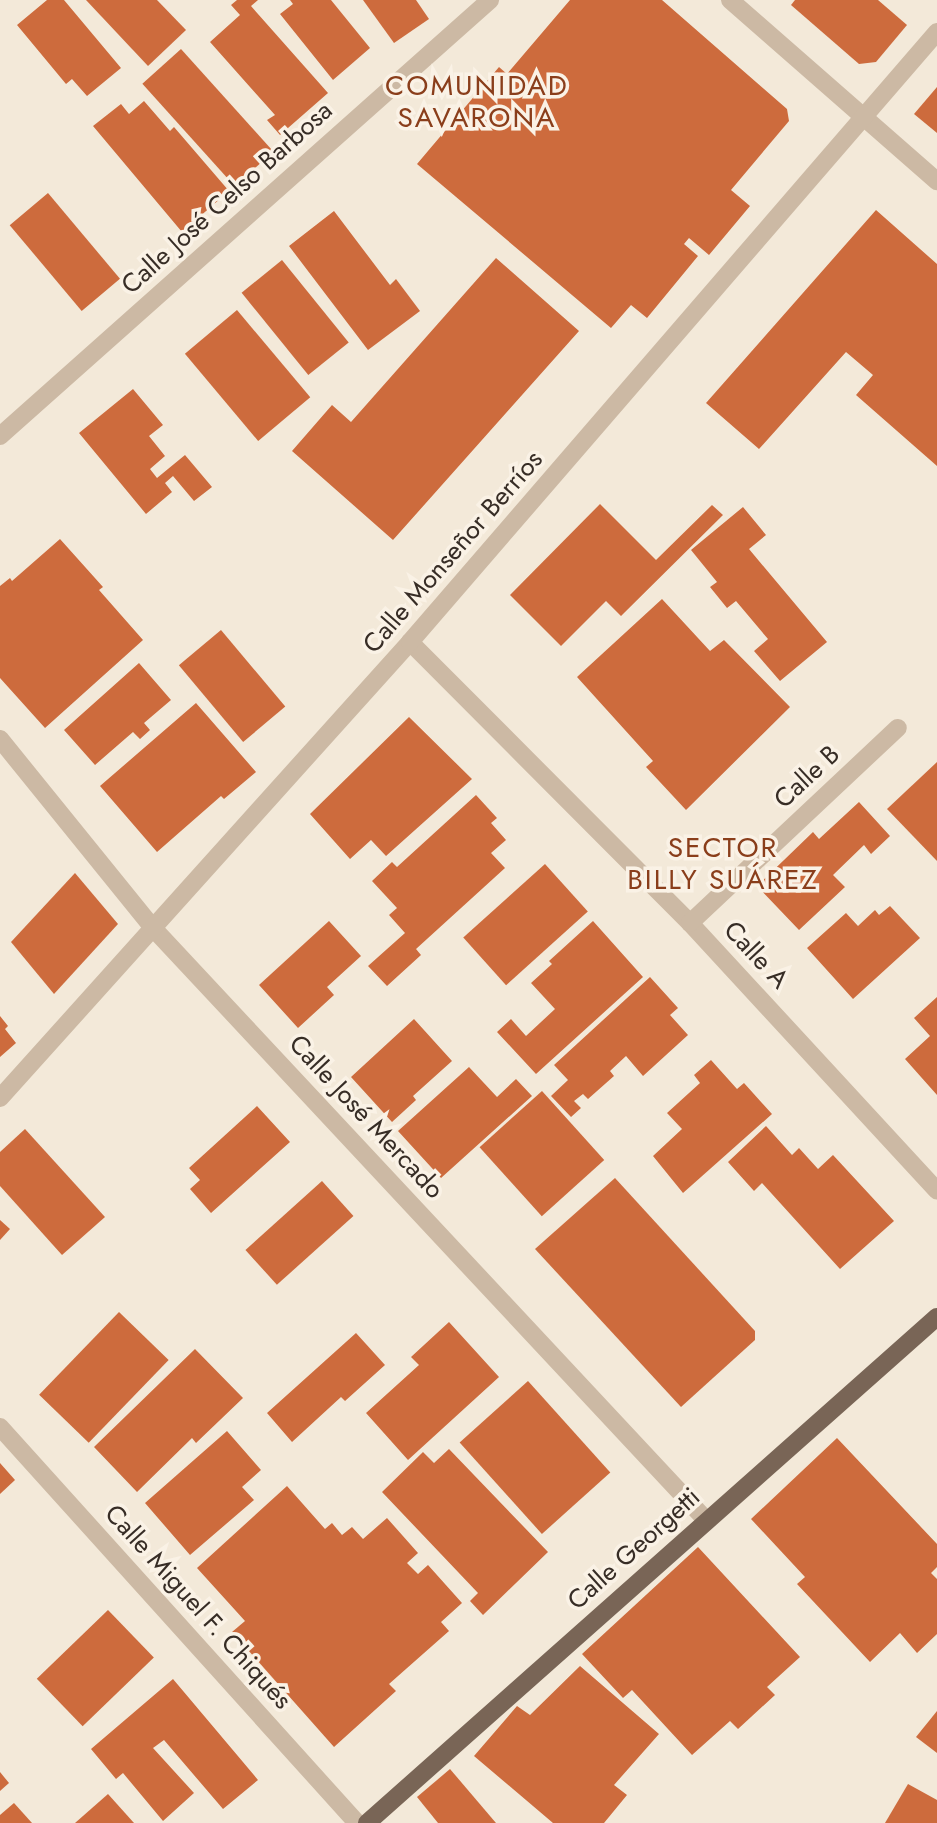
<!DOCTYPE html>
<meta charset="utf-8">
<style>
body{margin:0}
#map{position:relative;width:937px;height:1823px;overflow:hidden;background:#f3e9d9;font-family:Jost,sans-serif}
div>[style]{position:absolute}
.building>*{inset:0;background:#cd6b3d;transform-origin:0 0}
.minor>*{height:18px;margin:-9px;padding:0 9px;transform-origin:9px;border-radius:9px;background:#ccb9a4}
.primary>*{height:18px;margin:-9px;padding:0 9px;transform-origin:9px;border-radius:9px;background:#796556}
span{translate:-50% -50%;white-space:nowrap;text-align:center;line-height:1.15;-webkit-text-stroke:7px #faf2e6;paint-order:stroke}
.street-label{font-size:26px;color:#372d26}
.neighbourhood-label{font-size:28px;color:#8a3e1b;letter-spacing:2px}
</style>
<div id="map">
<div class="building">
<div style="clip-path:polygon(47px 0,64px 0,121px 68px,87px 96px,72px 79px,66px 84px,17px 25px)"></div>
<div style="clip-path:polygon(86px 0,157px 0,186px 30px,148px 66px)"></div>
<div style="clip-path:polygon(237px 0,258px 0,251px 6px,328px 93px,280px 135px,267px 120px,275px 115px,210px 42px,240px 15px,231px 5px)"></div>
<div style="clip-path:polygon(290px 0,331px 0,370px 48px,333px 80px,280px 14px,293px 4px)"></div>
<div style="clip-path:polygon(363px 0,416px 0,429px 19px,394px 43px)"></div>
<div style="clip-path:polygon(570px 0,662px 0,787px 109px,789px 121px,731px 190px,750px 206px,709px 255px,689px 238px,684px 244px,698px 256px,647px 318px,631px 305px,611px 328px,417px 164px,499px 67px,507px 74px)"></div>
<div style="clip-path:polygon(795px 0,878px 0,907px 25px,876px 62px,859px 64px,791px 5px)"></div>
<div style="left:181px;top:49px;width:138px;height:52px;rotate:48deg"></div>
<div style="clip-path:polygon(937px 87px,937px 133px,914px 114px)"></div>
<div style="clip-path:polygon(144px 101px,170px 131px,174px 127px,229px 191px,182px 232px,93px 126px,121px 104px,129px 114px)"></div>
<div style="left:48px;top:193px;width:112px;height:50px;rotate:50deg"></div>
<div style="clip-path:polygon(876px 210px,937px 264px,937px 466px,856px 395px,873px 375px,846px 352px,759px 449px,706px 403px)"></div>
<div style="clip-path:polygon(334px 211px,390px 285px,396px 279px,420px 311px,368px 350px,289px 246px)"></div>
<div style="clip-path:polygon(496px 258px,579px 331px,393px 540px,292px 451px,332px 405px,351px 422px)"></div>
<div style="left:282px;top:260px;width:106px;height:52px;rotate:51deg"></div>
<div style="left:237px;top:310px;width:114px;height:68px;rotate:50deg"></div>
<div style="clip-path:polygon(133px 389px,163px 425px,149px 436px,165px 456px,150px 469px,157px 478px,185px 455px,212px 487px,194px 501px,173px 476px,165px 483px,172px 492px,146px 514px,79px 433px)"></div>
<div style="clip-path:polygon(600px 504px,656px 560px,712px 505px,723px 515px,621px 616px,606px 601px,561px 646px,510px 595px)"></div>
<div style="clip-path:polygon(743px 507px,766px 535px,749px 549px,827px 642px,780px 681px,754px 651px,768px 639px,736px 601px,727px 608px,710px 587px,717px 582px,691px 550px)"></div>
<div style="clip-path:polygon(60px 539px,103px 587px,99px 590px,143px 640px,45px 728px,0 678px,0 586px,10px 578px,12px 581px)"></div>
<div style="clip-path:polygon(662px 599px,710px 651px,724px 640px,790px 707px,686px 810px,646px 767px,653px 761px,577px 677px)"></div>
<div style="left:221px;top:630px;width:100px;height:55px;rotate:50deg"></div>
<div style="clip-path:polygon(139px 663px,171px 700px,144px 723px,150px 730px,140px 739px,133px 732px,95px 765px,64px 730px)"></div>
<div style="clip-path:polygon(196px 703px,256px 772px,224px 799px,221px 796px,157px 852px,100px 786px)"></div>
<div style="clip-path:polygon(409px 717px,472px 779px,386px 856px,371px 840px,350px 859px,310px 814px)"></div>
<div style="clip-path:polygon(937px 762px,937px 861px,887px 809px)"></div>
<div style="clip-path:polygon(476px 795px,497px 818px,491px 823px,506px 840px,491px 853px,505px 868px,416px 949px,421px 955px,387px 986px,368px 966px,405px 933px,389px 915px,397px 908px,372px 881px,392px 862px,397px 867px)"></div>
<div style="clip-path:polygon(859px 802px,890px 836px,871px 854px,864px 845px,833px 875px,845px 887px,799px 930px,757px 886px,813px 832px,819px 839px)"></div>
<div style="left:545px;top:864px;width:64px;height:110px;rotate:48deg"></div>
<div style="clip-path:polygon(75px 873px,118px 924px,54px 994px,11px 942px)"></div>
<div style="clip-path:polygon(890px 906px,920px 938px,853px 999px,807px 948px,846px 913px,858px 926px,875px 910px,879px 915px)"></div>
<div style="clip-path:polygon(329px 921px,361px 956px,327px 987px,334px 995px,298px 1028px,259px 985px)"></div>
<div style="clip-path:polygon(593px 921px,643px 977px,536px 1074px,497px 1032px,511px 1019px,526px 1036px,555px 1009px,531px 983px,552px 964px,549px 961px)"></div>
<div style="clip-path:polygon(650px 977px,678px 1008px,670px 1015px,688px 1035px,643px 1076px,626px 1056px,610px 1071px,614px 1076px,588px 1099px,583px 1094px,574px 1101px,581px 1108px,571px 1117px,551px 1096px,568px 1080px,554px 1065px)"></div>
<div style="clip-path:polygon(937px 997px,937px 1095px,905px 1059px,930px 1036px,914px 1018px)"></div>
<div style="clip-path:polygon(0 1016px,8px 1026px,5px 1029px,16px 1043px,0 1057px)"></div>
<div style="clip-path:polygon(414px 1019px,452px 1061px,413px 1096px,416px 1100px,392px 1122px,351px 1077px)"></div>
<div style="clip-path:polygon(711px 1060px,737px 1089px,744px 1083px,772px 1114px,683px 1193px,653px 1156px,682px 1129px,667px 1113px,700px 1083px,694px 1075px)"></div>
<div style="clip-path:polygon(469px 1067px,497px 1097px,516px 1079px,532px 1096px,441px 1178px,398px 1131px)"></div>
<div style="left:542px;top:1091px;width:93px;height:84px;rotate:48deg"></div>
<div style="clip-path:polygon(257px 1106px,290px 1142px,211px 1213px,190px 1189px,200px 1180px,189px 1168px)"></div>
<div style="clip-path:polygon(766px 1126px,792px 1155px,799px 1148px,818px 1169px,833px 1155px,894px 1221px,840px 1269px,762px 1183px,754px 1191px,728px 1162px)"></div>
<div style="clip-path:polygon(25px 1129px,105px 1217px,62px 1255px,0 1186px,0 1152px)"></div>
<div style="clip-path:polygon(615px 1178px,755px 1331px,755px 1340px,681px 1407px,535px 1249px)"></div>
<div style="left:322px;top:1181px;width:47px;height:103px;rotate:48deg"></div>
<div style="clip-path:polygon(0 1220px,10px 1229px,0 1240px)"></div>
<div style="left:119px;top:1312px;width:69px;height:115px;rotate:44deg"></div>
<div style="clip-path:polygon(449px 1322px,499px 1377px,408px 1460px,366px 1413px,419px 1365px,411px 1357px)"></div>
<div style="clip-path:polygon(356px 1333px,385px 1365px,345px 1401px,341px 1397px,292px 1442px,267px 1413px)"></div>
<div style="clip-path:polygon(195px 1349px,243px 1398px,196px 1443px,192px 1438px,137px 1492px,94px 1447px)"></div>
<div style="left:528px;top:1381px;width:123px;height:92px;rotate:48deg"></div>
<div style="clip-path:polygon(227px 1431px,261px 1470px,242px 1487px,254px 1500px,190px 1555px,145px 1503px)"></div>
<div style="clip-path:polygon(837px 1438px,937px 1544px,937px 1567px,931px 1573px,937px 1579px,937px 1634px,917px 1653px,900px 1633px,870px 1662px,797px 1584px,805px 1577px,751px 1519px)"></div>
<div style="clip-path:polygon(449px 1449px,548px 1552px,483px 1615px,470px 1601px,478px 1593px,382px 1492px,423px 1452px,434px 1463px)"></div>
<div style="clip-path:polygon(0 1463px,15px 1480px,0 1494px)"></div>
<div style="clip-path:polygon(287px 1486px,325px 1529px,332px 1523px,342px 1535px,352px 1527px,363px 1539px,387px 1518px,418px 1553px,407px 1563px,418px 1574px,428px 1565px,462px 1603px,441px 1622px,449px 1631px,389px 1684px,396px 1691px,334px 1747px,232px 1632px,245px 1621px,197px 1568px)"></div>
<div style="clip-path:polygon(698px 1547px,800px 1657px,767px 1687px,775px 1695px,738px 1729px,730px 1721px,692px 1755px,632px 1690px,623px 1698px,582px 1654px)"></div>
<div style="left:108px;top:1610px;width:66px;height:99px;rotate:46deg"></div>
<div style="clip-path:polygon(580px 1666px,659px 1734px,614px 1785px,627px 1795px,604px 1823px,553px 1823px,474px 1756px,517px 1706px,530px 1715px)"></div>
<div style="clip-path:polygon(173px 1679px,258px 1780px,223px 1809px,164px 1740px,153px 1748px,194px 1793px,163px 1821px,123px 1773px,116px 1779px,91px 1749px)"></div>
<div style="clip-path:polygon(937px 1711px,937px 1753px,916px 1737px)"></div>
<div style="clip-path:polygon(450px 1769px,496px 1823px,438px 1823px,417px 1797px)"></div>
<div style="clip-path:polygon(0 1772px,9px 1783px,0 1791px)"></div>
<div style="clip-path:polygon(908px 1784px,937px 1800px,937px 1823px,885px 1823px)"></div>
<div style="clip-path:polygon(108px 1794px,134px 1823px,75px 1823px)"></div>
<div style="clip-path:polygon(14px 1803px,32px 1823px,0 1823px,0 1815px)"></div>
</div>
<div class="minor">
<div style="left:730px;top:0;width:275px;rotate:41.2deg"></div>
<div style="left:0;top:436px;width:656px;rotate:-41.66deg"></div>
<div style="left:410px;top:642px;width:397px;rotate:45.1deg"></div>
<div style="left:690px;top:923px;width:364px;rotate:47.3deg"></div>
<div style="left:0;top:739px;width:243px;rotate:51deg"></div>
<div style="left:153px;top:928px;width:810px;rotate:46.95deg"></div>
<div style="left:690px;top:923px;width:285px;rotate:-43.2deg"></div>
<div style="left:0;top:1098px;width:613px;rotate:-48.04deg"></div>
<div style="left:410px;top:642px;width:806px;rotate:-49.18deg"></div>
<div style="left:0;top:1427px;width:533px;rotate:47.96deg"></div>
</div>
<div class="primary">
<div style="left:367px;top:1823px;width:762px;rotate:-41.6deg"></div>
</div>
<div class="street-label">
<span style="left:227px;top:198px;rotate:-42deg">Calle José Celso Barbosa</span>
<span style="left:453px;top:552px;rotate:-49deg">Calle Monseñor Berríos</span>
<span style="left:807px;top:777px;rotate:-43deg">Calle B</span>
<span style="left:756px;top:955px;rotate:47deg">Calle A</span>
<span style="left:366px;top:1117px;rotate:47deg">Calle José Mercado</span>
<span style="left:634px;top:1549px;rotate:-42deg">Calle Georgetti</span>
<span style="left:198px;top:1607px;rotate:48deg">Calle Miguel F. Chiqués</span>
</div>
<div class="neighbourhood-label">
<span style="left:477px;top:102px">COMUNIDAD<br>SAVARONA</span>
<span style="left:723px;top:864px">SECTOR<br>BILLY SUÁREZ</span>
</div>
</div>
